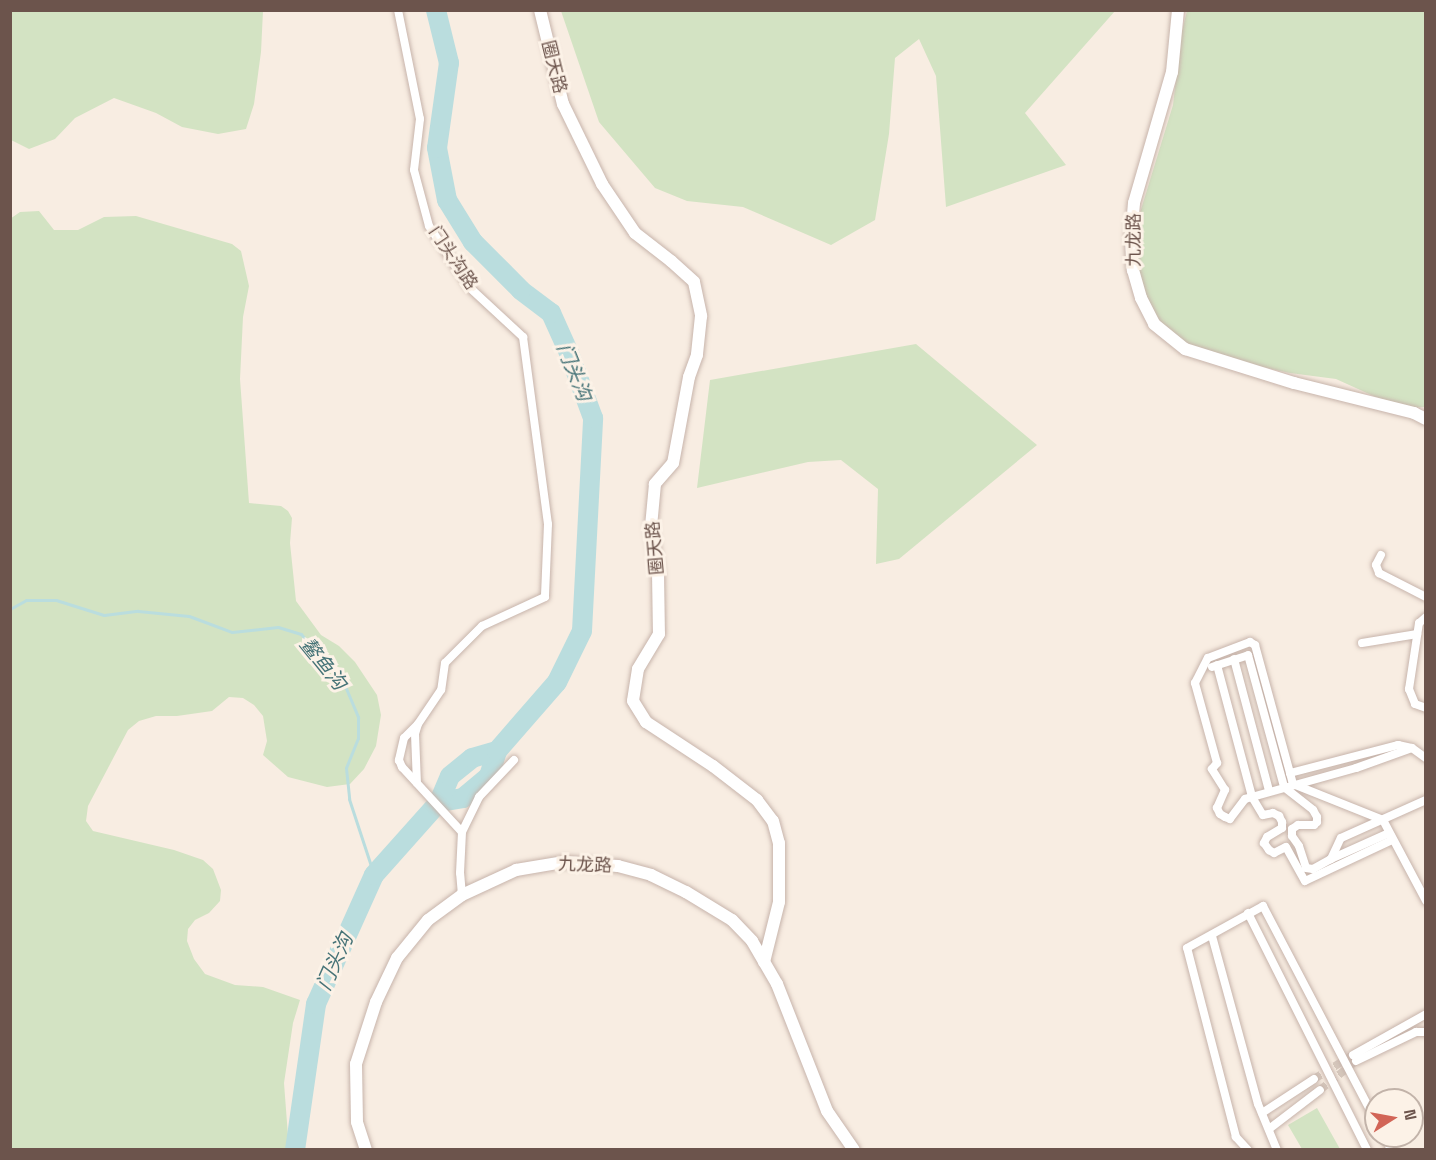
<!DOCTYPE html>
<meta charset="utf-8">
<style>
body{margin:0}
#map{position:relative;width:1436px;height:1160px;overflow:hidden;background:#f8ede2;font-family:"Space Grotesk","Noto Sans SC",sans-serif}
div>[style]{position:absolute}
.green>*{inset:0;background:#d3e3c3}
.stream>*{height:3px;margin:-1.5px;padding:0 1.5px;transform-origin:1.5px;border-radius:1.5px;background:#baddde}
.river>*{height:20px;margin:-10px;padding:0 10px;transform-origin:10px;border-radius:10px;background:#baddde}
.street-tunnel>*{height:8px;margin-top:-4px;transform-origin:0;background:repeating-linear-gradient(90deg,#d5c7bc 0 8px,transparent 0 12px)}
.roads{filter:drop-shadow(0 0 2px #c7b4ab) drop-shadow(0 0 2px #c7b4ab)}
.street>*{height:8px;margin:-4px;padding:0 4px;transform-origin:4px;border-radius:4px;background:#fff}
.secondary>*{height:12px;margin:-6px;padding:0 6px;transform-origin:6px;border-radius:6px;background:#fff}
span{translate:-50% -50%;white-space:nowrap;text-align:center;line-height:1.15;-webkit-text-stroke:6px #fcf2e7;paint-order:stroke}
.street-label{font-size:18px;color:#6c544c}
.water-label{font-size:20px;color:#467377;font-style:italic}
.frame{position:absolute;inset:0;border:12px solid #6c544c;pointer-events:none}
.north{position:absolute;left:1364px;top:1088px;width:60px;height:60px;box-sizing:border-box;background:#fcf2e7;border:2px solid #c2b3a9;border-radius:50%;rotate:79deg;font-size:16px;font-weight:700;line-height:24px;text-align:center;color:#6c544c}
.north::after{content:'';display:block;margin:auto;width:21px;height:27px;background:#d26557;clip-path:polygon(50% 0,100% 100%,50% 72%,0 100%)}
</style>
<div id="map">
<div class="green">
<div style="clip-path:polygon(11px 10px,263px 11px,261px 52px,254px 104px,246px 129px,218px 134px,182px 127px,156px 113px,114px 98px,75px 118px,55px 139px,29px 149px,11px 140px)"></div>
<div style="clip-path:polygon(561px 11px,561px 10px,1115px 11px,1025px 113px,1066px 165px,946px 207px,936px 76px,919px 39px,895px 58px,889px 134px,875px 220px,831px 245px,743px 207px,687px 201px,655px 188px,599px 122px)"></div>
<div style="clip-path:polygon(1187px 11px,1425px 11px,1425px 407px,1400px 408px,1336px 379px,1290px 373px,1203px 354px,1163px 334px,1136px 285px,1135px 229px,1173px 105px,1181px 35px)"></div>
<div style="clip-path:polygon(39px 211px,54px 230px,78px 230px,104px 217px,136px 216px,232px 244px,241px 251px,249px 286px,243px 317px,240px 379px,249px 503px,281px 506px,288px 511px,292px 518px,290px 543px,296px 601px,321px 635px,339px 646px,355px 662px,377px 695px,381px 715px,376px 746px,364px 769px,350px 784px,327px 787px,288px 777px,263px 755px,267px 741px,263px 716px,254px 705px,243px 698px,229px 697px,212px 711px,177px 716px,156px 716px,139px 721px,128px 730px,88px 806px,86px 821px,93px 831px,174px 850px,203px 860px,213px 869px,221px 890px,220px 901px,209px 913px,195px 920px,188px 929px,187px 941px,194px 959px,205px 974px,235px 985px,263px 987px,300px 1000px,293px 1023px,284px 1083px,289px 1149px,11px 1149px,10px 219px,20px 212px)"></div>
<div style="clip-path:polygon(916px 344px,1037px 445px,899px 559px,876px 564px,878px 489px,841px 460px,808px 462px,697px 488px,710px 380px)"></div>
<div style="clip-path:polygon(1317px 1108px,1340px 1149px,1302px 1149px,1288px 1125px)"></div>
</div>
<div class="stream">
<div style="left:10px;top:609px;width:18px;rotate:-29deg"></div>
<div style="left:26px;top:600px;width:30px"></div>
<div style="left:56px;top:600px;width:50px;rotate:17.4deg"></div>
<div style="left:104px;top:615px;width:34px;rotate:-7deg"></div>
<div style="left:138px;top:611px;width:51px;rotate:5.6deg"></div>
<div style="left:189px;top:616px;width:46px;rotate:20.4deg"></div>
<div style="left:232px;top:632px;width:46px;rotate:-6.2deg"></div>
<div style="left:278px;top:627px;width:24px;rotate:17deg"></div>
<div style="left:301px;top:634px;width:68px;rotate:49.8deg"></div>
<div style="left:345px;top:686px;width:34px;rotate:67deg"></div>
<div style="left:358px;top:717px;width:21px;rotate:90deg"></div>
<div style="left:358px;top:738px;width:32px;rotate:112deg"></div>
<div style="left:346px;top:768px;width:31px;rotate:84deg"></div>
<div style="left:349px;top:799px;width:80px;rotate:71.8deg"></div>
</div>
<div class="river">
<div style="left:439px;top:802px;width:24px;rotate:-9deg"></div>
<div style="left:463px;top:798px;width:34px;rotate:-40deg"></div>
<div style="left:489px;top:776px;width:26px;rotate:-72deg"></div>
<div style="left:295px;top:1150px;width:148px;rotate:-81.8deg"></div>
<div style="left:316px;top:1004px;width:141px;rotate:-65.8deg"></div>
<div style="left:374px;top:875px;width:98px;rotate:-48.3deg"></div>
<div style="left:439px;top:802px;width:28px;rotate:-67deg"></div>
<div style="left:450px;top:776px;width:28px;rotate:-39deg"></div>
<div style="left:472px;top:758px;width:26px;rotate:-16deg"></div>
<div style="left:497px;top:751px;width:91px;rotate:-49deg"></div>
<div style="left:557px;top:682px;width:57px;rotate:-63.9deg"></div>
<div style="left:582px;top:631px;width:213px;rotate:-87deg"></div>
<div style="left:593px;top:418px;width:69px;rotate:-110.3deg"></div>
<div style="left:569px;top:353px;width:44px;rotate:-114.2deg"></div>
<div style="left:551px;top:313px;width:38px;rotate:-143deg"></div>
<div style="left:521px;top:290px;width:68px;rotate:-135deg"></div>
<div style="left:473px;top:242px;width:49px;rotate:-121.8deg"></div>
<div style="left:447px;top:200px;width:53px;rotate:-100.9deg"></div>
<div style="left:437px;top:148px;width:86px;rotate:-82deg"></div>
<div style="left:449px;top:63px;width:55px;rotate:-103.8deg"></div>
</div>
<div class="street-tunnel">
<div style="left:1314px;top:1079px;width:46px;rotate:-31.6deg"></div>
<div style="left:1320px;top:1090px;width:46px;rotate:-38.9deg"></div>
</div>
<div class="roads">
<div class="street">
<div style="left:398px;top:10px;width:111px;rotate:78.6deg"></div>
<div style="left:420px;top:119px;width:51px;rotate:96.7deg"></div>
<div style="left:414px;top:170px;width:58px;rotate:75deg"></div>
<div style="left:429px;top:226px;width:73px;rotate:56.7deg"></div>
<div style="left:469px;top:287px;width:74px;rotate:42.8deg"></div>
<div style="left:523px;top:337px;width:189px;rotate:82.4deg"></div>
<div style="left:548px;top:524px;width:73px;rotate:92.4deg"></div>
<div style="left:545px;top:597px;width:69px;rotate:155.3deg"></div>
<div style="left:482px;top:626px;width:52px;rotate:135deg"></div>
<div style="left:445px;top:663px;width:27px;rotate:98deg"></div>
<div style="left:441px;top:690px;width:41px;rotate:124.1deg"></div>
<div style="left:418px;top:724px;width:10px;rotate:107deg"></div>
<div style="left:415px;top:734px;width:49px;rotate:87.7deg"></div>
<div style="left:1381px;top:555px;width:11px;rotate:117deg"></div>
<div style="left:1376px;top:565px;width:9px;rotate:69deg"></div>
<div style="left:1379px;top:573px;width:53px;rotate:27.1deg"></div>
<div style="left:1426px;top:617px;width:9px;rotate:139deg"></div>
<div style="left:1419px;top:623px;width:67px;rotate:98.6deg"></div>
<div style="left:1409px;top:689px;width:16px;rotate:68deg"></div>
<div style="left:1415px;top:704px;width:12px;rotate:20deg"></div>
<div style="left:1362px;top:643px;width:56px;rotate:-9.3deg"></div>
<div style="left:1234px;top:659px;width:137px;rotate:75.1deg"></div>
<div style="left:1217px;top:665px;width:137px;rotate:75.1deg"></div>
<div style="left:1252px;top:797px;width:21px;rotate:59deg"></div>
<div style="left:1263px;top:815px;width:10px;rotate:-11deg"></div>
<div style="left:1273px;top:813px;width:7px;rotate:27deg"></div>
<div style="left:1279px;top:816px;width:7px;rotate:63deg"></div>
<div style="left:1282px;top:822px;width:6px;rotate:90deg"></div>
<div style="left:1282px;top:828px;width:17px;rotate:149deg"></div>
<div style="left:1267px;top:837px;width:7px;rotate:117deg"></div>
<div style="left:1264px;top:843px;width:9px;rotate:54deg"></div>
<div style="left:1269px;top:850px;width:6px;rotate:31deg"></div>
<div style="left:1274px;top:853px;width:13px;rotate:-27deg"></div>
<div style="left:1286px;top:847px;width:39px;rotate:61deg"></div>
<div style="left:1305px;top:881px;width:96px;rotate:-25.2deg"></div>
<div style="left:1212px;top:667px;width:38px;rotate:-18deg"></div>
<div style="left:1248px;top:655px;width:137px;rotate:74.7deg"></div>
<div style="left:1284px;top:787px;width:37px;rotate:38deg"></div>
<div style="left:1313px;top:810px;width:8px;rotate:60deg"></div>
<div style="left:1317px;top:817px;width:5px;rotate:90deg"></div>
<div style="left:1317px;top:822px;width:4px;rotate:135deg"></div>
<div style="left:1314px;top:825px;width:16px;rotate:180deg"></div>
<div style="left:1298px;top:825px;width:7px;rotate:146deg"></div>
<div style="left:1292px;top:829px;width:7px;rotate:90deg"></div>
<div style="left:1292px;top:836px;width:12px;rotate:55deg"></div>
<div style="left:1299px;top:846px;width:23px;rotate:72deg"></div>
<div style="left:1306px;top:868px;width:7px;rotate:8deg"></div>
<div style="left:1313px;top:869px;width:21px;rotate:-29deg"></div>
<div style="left:417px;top:725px;width:18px;rotate:135deg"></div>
<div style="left:404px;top:738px;width:23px;rotate:103deg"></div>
<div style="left:399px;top:760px;width:8px;rotate:67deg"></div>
<div style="left:402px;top:767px;width:88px;rotate:47.3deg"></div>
<div style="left:1412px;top:748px;width:17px;rotate:36deg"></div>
<div style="left:1290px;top:773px;width:112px;rotate:-14.5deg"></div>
<div style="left:1398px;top:745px;width:14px;rotate:12deg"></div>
<div style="left:1412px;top:748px;width:59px;rotate:160.3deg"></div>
<div style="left:1356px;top:768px;width:115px;rotate:164.4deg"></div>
<div style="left:1245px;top:799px;width:25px;rotate:127deg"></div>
<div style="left:1230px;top:819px;width:5px;rotate:-158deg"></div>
<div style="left:1225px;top:817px;width:6px;rotate:-149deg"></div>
<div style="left:1220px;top:814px;width:7px;rotate:-117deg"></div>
<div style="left:1217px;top:808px;width:20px;rotate:-66deg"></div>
<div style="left:1225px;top:790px;width:25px;rotate:-122deg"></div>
<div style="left:1212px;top:769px;width:8px;rotate:-50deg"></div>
<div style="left:1217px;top:763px;width:83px;rotate:-105.4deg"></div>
<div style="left:1195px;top:683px;width:28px;rotate:-63deg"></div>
<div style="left:1208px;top:658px;width:45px;rotate:-20.9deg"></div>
<div style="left:1250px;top:642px;width:6px;rotate:31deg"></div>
<div style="left:1255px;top:645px;width:133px;rotate:74.7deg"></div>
<div style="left:1290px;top:773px;width:11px;rotate:75deg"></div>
<div style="left:1293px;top:784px;width:97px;rotate:21.8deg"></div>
<div style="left:1383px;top:820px;width:92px;rotate:62deg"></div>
<div style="left:1389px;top:833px;width:64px;rotate:155.9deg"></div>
<div style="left:1331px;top:859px;width:23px;rotate:-65deg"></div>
<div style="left:1341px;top:838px;width:93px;rotate:-24.1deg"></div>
<div style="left:462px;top:895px;width:22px;rotate:-95deg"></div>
<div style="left:460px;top:873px;width:41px;rotate:-87.2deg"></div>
<div style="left:462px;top:832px;width:39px;rotate:-64deg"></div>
<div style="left:479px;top:797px;width:51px;rotate:-46.6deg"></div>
<div style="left:1248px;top:913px;width:265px;rotate:63.3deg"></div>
<div style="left:1212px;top:936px;width:174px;rotate:74.7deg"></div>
<div style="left:1258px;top:1104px;width:50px;rotate:67.6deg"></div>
<div style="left:1353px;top:1055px;width:84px;rotate:-29.3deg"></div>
<div style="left:1356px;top:1061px;width:67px;rotate:-25.8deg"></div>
<div style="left:1416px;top:1032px;width:10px"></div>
<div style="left:1262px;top:1113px;width:62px;rotate:-33.2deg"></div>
<div style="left:1269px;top:1129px;width:64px;rotate:-37.4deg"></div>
<div style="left:1384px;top:1136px;width:16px;rotate:63deg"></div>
<div style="left:1248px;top:1150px;width:18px;rotate:-133deg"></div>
<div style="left:1236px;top:1137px;width:195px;rotate:-104.5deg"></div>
<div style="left:1187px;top:948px;width:87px;rotate:-28.9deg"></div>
<div style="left:1263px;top:906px;width:243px;rotate:62.3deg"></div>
</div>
<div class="secondary">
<div style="left:540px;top:10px;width:97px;rotate:76.3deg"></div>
<div style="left:563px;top:104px;width:89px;rotate:64deg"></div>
<div style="left:602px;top:184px;width:59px;rotate:56deg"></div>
<div style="left:635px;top:233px;width:46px;rotate:37.9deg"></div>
<div style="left:671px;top:261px;width:31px;rotate:42deg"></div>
<div style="left:694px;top:282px;width:35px;rotate:78deg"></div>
<div style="left:701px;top:316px;width:39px;rotate:96deg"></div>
<div style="left:697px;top:355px;width:23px;rotate:110deg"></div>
<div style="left:689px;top:377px;width:87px;rotate:100.5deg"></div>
<div style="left:673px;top:463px;width:28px;rotate:131deg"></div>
<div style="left:655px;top:484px;width:42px;rotate:95.4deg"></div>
<div style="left:651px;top:526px;width:48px;rotate:81.5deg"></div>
<div style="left:658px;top:573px;width:61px;rotate:89.1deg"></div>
<div style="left:659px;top:634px;width:41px;rotate:121deg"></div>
<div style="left:638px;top:669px;width:32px;rotate:99deg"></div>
<div style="left:633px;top:701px;width:25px;rotate:58deg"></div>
<div style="left:646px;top:722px;width:80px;rotate:33.3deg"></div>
<div style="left:713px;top:766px;width:56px;rotate:37.7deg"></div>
<div style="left:757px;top:800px;width:26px;rotate:53deg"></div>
<div style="left:773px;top:821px;width:23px;rotate:75deg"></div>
<div style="left:779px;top:843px;width:59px;rotate:90deg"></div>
<div style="left:779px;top:902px;width:62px;rotate:104deg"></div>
<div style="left:1178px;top:10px;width:62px;rotate:95.5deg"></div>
<div style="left:1172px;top:72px;width:136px;rotate:106.2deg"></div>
<div style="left:1134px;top:203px;width:34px;rotate:95deg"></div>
<div style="left:1131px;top:237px;width:33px;rotate:87deg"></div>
<div style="left:1133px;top:270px;width:29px;rotate:74deg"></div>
<div style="left:1141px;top:298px;width:29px;rotate:63deg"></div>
<div style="left:1154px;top:324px;width:40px;rotate:39deg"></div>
<div style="left:1185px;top:349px;width:114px;rotate:17.3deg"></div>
<div style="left:1294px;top:383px;width:124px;rotate:14deg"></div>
<div style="left:1414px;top:413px;width:13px;rotate:27deg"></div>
<div style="left:366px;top:1150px;width:29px;rotate:-108deg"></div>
<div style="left:357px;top:1122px;width:58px;rotate:-91deg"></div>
<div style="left:356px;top:1064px;width:65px;rotate:-72.1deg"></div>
<div style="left:376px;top:1002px;width:49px;rotate:-64.5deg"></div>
<div style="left:397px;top:958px;width:49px;rotate:-50.8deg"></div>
<div style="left:428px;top:920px;width:42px;rotate:-36.3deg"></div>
<div style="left:462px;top:895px;width:60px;rotate:-24.8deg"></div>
<div style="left:516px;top:870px;width:49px;rotate:-9.5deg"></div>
<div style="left:564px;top:862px;width:54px;rotate:4.2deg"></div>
<div style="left:618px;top:866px;width:34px;rotate:15deg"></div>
<div style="left:651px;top:875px;width:39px;rotate:26deg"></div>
<div style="left:686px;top:892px;width:54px;rotate:31.3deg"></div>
<div style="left:732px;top:920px;width:29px;rotate:46deg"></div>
<div style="left:752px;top:941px;width:50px;rotate:59.8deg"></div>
<div style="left:777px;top:984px;width:136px;rotate:68.5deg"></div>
<div style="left:827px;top:1111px;width:47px;rotate:55.3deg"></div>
</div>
</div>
<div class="street-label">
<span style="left:554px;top:67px;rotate:76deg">圈天路</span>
<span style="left:1134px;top:240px;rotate:-90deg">九龙路</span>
<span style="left:453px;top:258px;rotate:56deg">门头沟路</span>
<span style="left:655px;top:548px;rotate:-95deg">圈天路</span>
<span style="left:585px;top:865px;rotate:2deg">九龙路</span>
</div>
<div class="water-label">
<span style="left:574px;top:372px;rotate:68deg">门头沟</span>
<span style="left:323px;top:664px;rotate:51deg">鳌鱼沟</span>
<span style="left:335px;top:962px;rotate:-66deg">门头沟</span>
</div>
<div class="frame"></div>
<div class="north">N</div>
</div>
